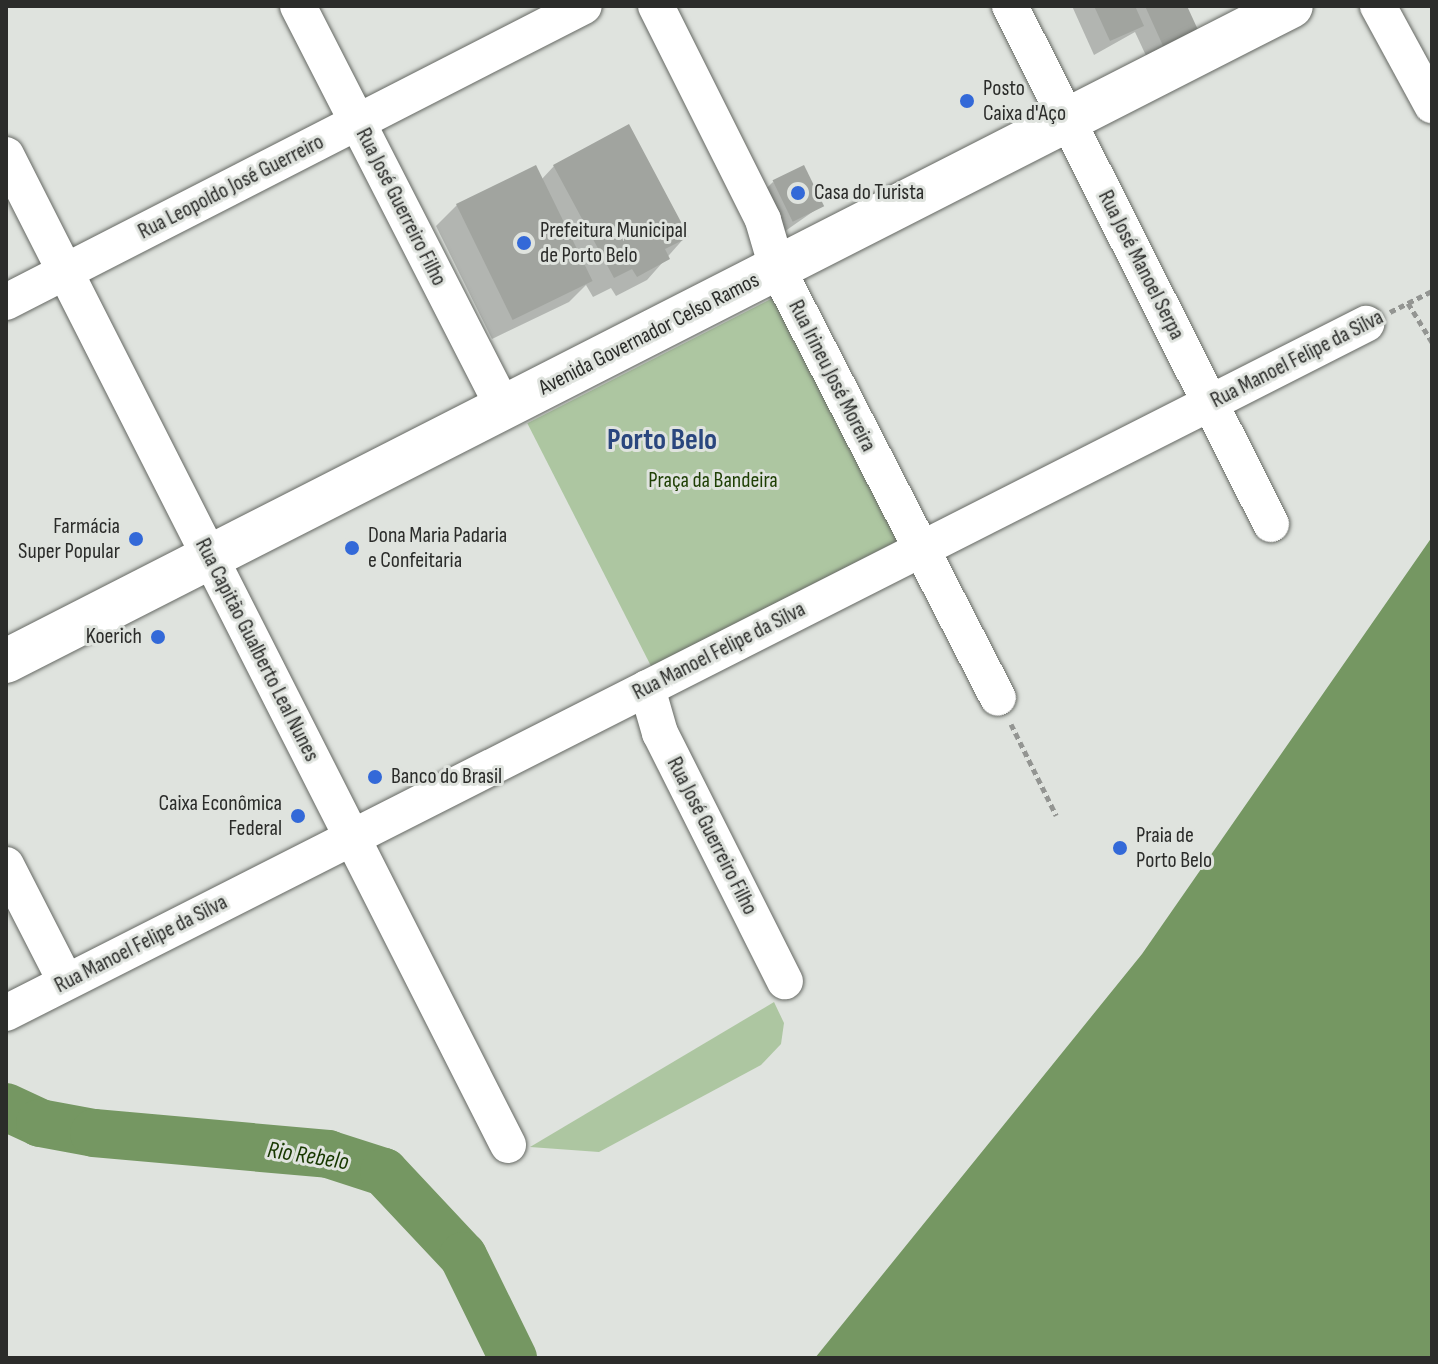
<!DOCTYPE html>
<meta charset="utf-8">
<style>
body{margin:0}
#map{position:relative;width:1438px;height:1364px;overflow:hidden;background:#dfe3de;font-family:"Sofia Sans Condensed",sans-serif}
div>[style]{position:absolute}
.green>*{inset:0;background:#adc6a1;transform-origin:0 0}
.water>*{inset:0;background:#759762}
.shadow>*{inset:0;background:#0003}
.river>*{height:48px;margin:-24px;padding:0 24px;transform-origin:24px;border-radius:24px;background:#759762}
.building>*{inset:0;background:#a1a49f;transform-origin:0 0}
.path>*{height:5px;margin-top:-2.5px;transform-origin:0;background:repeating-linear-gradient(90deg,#939592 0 6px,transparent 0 10px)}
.roads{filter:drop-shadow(0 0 2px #656863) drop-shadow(0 0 2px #656863)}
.minor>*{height:36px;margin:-18px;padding:0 18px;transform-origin:18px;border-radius:18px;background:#fff}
.major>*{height:44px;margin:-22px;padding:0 22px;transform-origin:22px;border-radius:22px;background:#fff}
.dots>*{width:22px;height:22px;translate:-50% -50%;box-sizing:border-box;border:4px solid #dfe3de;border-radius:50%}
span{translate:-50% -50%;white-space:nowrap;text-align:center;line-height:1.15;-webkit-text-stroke:6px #dfe3de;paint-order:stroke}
.poi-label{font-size:22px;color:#2b2c2a}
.left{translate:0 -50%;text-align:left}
.right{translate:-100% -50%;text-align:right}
.street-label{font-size:22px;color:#2b2c2a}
.park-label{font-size:22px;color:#1e3f04}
.water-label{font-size:24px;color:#173800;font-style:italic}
.district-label{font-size:30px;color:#2a467e;font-weight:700}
.frame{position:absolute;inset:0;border:8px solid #2b2c2a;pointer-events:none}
</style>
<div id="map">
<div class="green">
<div style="left:775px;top:297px;width:273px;height:278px;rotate:63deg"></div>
<div style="clip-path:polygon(774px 1002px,784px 1023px,781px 1044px,761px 1065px,599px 1152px,530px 1147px)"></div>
</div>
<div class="water">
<div style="clip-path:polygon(1432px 537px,1432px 1358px,815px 1358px,1142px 954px)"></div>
</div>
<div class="shadow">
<div style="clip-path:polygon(1072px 6px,1185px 6px,1197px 32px,1149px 62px,1135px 32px,1094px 55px)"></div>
<div style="clip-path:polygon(554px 166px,686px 236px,647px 280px,616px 296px,611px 288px,593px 297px,586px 285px,569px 302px,492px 339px,436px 226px,457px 205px,541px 180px)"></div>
<div style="clip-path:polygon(773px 182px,821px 206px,771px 241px,752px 202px)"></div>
</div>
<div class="river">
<div style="left:6px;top:1107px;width:38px;rotate:25deg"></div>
<div style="left:40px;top:1123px;width:55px;rotate:10.5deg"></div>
<div style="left:94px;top:1133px;width:235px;rotate:5.1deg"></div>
<div style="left:328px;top:1154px;width:59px;rotate:17.8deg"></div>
<div style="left:384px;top:1172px;width:115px;rotate:46.8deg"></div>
<div style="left:463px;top:1256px;width:114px;rotate:63.9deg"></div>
</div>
<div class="building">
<div style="clip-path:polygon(1094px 6px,1135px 6px,1144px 26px,1110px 41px)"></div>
<div style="clip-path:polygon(1145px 6px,1187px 6px,1199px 32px,1164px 48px)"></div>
<div style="clip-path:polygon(629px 124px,689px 237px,665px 249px,670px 259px,637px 277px,632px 269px,614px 278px,553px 165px)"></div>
<div style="left:536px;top:165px;width:129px;height:89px;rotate:64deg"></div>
<div style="left:804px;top:165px;width:46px;height:35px;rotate:64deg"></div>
</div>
<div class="path">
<div style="left:1408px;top:303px;width:46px;rotate:58.4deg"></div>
<div style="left:1390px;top:312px;width:47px;rotate:-26.6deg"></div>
<div style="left:1011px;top:724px;width:102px;rotate:63.7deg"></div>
</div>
<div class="roads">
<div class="minor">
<div style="left:298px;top:6px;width:452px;rotate:62.9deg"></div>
<div style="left:656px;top:6px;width:239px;rotate:63.4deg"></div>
<div style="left:763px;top:220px;width:50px;rotate:73.7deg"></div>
<div style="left:777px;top:268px;width:483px;rotate:62.8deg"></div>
<div style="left:1010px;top:6px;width:580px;rotate:63.26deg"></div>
<div style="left:1378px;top:6px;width:113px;rotate:61.4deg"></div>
<div style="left:6px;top:155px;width:1110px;rotate:63.11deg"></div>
<div style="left:6px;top:302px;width:649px;rotate:-27.12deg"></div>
<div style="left:647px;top:688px;width:47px;rotate:73.9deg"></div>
<div style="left:660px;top:733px;width:278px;rotate:63.3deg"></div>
<div style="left:6px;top:865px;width:131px;rotate:62.9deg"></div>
<div style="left:6px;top:1013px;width:1525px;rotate:-26.87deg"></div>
</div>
<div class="major">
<div style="left:6px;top:661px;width:1442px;rotate:-27.01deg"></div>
</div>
</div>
<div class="dots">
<div style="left:967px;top:101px;background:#3369d8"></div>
<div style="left:798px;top:193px;background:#3369d8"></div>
<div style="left:524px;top:243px;background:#3369d8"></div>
<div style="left:136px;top:539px;background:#3369d8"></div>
<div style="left:352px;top:548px;background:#3369d8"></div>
<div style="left:158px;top:637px;background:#3369d8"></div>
<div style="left:375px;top:777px;background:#3369d8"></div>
<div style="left:298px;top:816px;background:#3369d8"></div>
<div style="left:1120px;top:848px;background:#3369d8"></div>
</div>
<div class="poi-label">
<span class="left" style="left:983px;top:101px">Posto<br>Caixa d'Aço</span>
<span class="left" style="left:814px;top:193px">Casa do Turista</span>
<span class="left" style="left:540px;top:243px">Prefeitura Municipal<br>de Porto Belo</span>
<span class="right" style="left:120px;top:539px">Farmácia<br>Super Popular</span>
<span class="left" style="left:368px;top:548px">Dona Maria Padaria<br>e Confeitaria</span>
<span class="right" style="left:142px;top:637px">Koerich</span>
<span class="left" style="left:391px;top:777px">Banco do Brasil</span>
<span class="right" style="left:282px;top:816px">Caixa Econômica<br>Federal</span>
<span class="left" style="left:1136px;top:848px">Praia de<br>Porto Belo</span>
</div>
<div class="street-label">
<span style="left:231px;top:187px;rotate:-27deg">Rua Leopoldo José Guerreiro</span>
<span style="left:401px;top:207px;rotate:63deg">Rua José Guerreiro Filho</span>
<span style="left:1141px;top:265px;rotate:63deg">Rua José Manoel Serpa</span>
<span style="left:649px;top:334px;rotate:-27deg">Avenida Governador Celso Ramos</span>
<span style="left:1297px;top:359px;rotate:-27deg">Rua Manoel Felipe da Silva</span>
<span style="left:832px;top:376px;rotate:63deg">Rua Irineu José Moreira</span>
<span style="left:257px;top:650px;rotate:63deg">Rua Capitão Gualberto Leal Nunes</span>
<span style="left:719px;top:651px;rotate:-27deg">Rua Manoel Felipe da Silva</span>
<span style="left:712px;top:836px;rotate:63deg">Rua José Guerreiro Filho</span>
<span style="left:141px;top:944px;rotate:-27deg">Rua Manoel Felipe da Silva</span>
</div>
<div class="park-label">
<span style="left:713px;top:481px">Praça da Bandeira</span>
</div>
<div class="water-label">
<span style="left:308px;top:1156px;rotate:9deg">Rio Rebelo</span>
</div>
<div class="district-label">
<span style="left:662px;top:440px">Porto Belo</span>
</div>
<div class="frame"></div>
</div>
